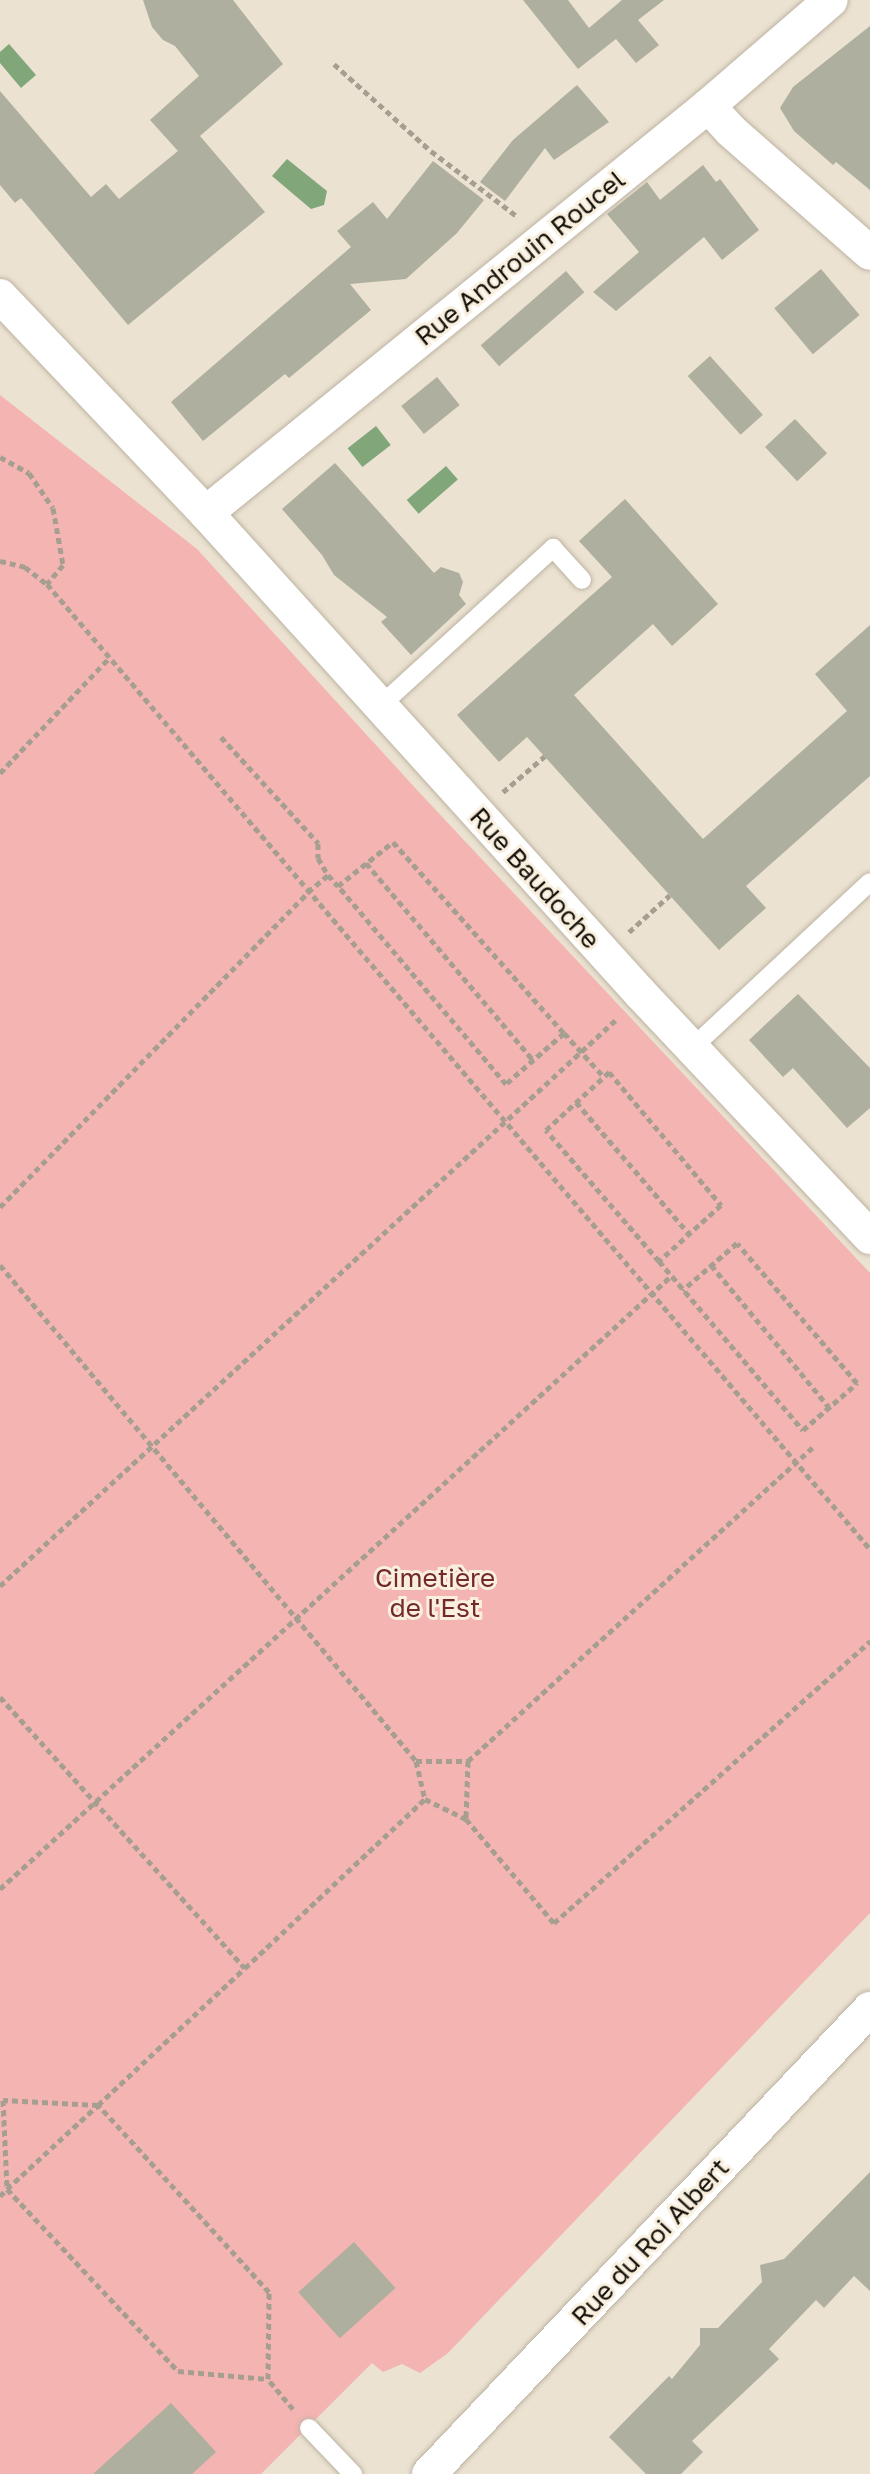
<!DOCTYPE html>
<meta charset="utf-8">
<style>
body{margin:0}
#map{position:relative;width:870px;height:2474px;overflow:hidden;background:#ebe2d1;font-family:"Golos Text",sans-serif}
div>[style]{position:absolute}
.green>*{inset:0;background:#f4b4b1}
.water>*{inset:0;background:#80a679;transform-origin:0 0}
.building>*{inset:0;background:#aeaf9e;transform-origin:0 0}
.path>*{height:5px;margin-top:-2.5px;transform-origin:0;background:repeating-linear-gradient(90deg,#a69f91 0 6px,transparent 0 10px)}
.roads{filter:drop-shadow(0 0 2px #bdb3a3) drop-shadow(0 0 2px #bdb3a3)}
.lane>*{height:18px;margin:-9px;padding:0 9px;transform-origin:9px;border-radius:9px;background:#fff}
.street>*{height:34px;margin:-17px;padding:0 17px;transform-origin:17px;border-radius:17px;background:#fff}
span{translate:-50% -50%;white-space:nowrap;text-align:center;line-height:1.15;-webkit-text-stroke:6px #f9efde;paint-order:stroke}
.street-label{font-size:26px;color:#14110b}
.park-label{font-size:26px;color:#73282a}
</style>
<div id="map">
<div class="green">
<div style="clip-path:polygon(0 395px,197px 549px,417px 790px,870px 1273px,870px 1913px,448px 2353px,420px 2373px,402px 2364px,383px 2372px,372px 2363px,261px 2474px,0 2474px)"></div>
</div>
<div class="water">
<div style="clip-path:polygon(9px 44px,36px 75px,21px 88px,0 63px,0 52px)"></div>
<div style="clip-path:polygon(287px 159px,327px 191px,324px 205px,311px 209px,272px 176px)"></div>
<div style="left:376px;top:426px;width:24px;height:36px;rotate:52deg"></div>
<div style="left:446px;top:466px;width:18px;height:52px;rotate:49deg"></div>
</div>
<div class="building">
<div style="clip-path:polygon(143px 0,233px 0,283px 64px,200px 136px,265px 212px,128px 325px,21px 198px,15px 203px,0 185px,0 91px,91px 197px,106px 184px,119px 199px,178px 151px,150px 120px,199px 76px,175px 46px,163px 40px,152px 27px)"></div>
<div style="clip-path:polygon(523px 0,568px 0,589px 28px,622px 0,664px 0,638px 20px,659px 45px,636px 63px,616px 39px,578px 69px)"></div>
<div style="clip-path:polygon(870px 26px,870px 190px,836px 162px,833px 165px,794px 131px,780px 108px,793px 87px)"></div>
<div style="clip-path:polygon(577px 85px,609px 122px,554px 160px,545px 148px,505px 201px,480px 182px,513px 140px)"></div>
<div style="clip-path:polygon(433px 161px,484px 200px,457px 233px,406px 279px,350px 284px,371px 310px,289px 378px,285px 374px,203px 441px,171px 402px,351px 247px,337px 231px,373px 202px,387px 219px)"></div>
<div style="clip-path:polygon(703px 165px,716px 182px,720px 179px,759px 230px,722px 260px,704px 237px,616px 311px,593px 292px,639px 252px,607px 214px,647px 182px,660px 200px)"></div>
<div style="left:821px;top:269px;width:60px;height:61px;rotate:50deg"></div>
<div style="left:566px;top:271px;width:28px;height:113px;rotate:49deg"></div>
<div style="left:710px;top:356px;width:79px;height:30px;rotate:48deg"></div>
<div style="left:437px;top:377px;width:36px;height:46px;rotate:51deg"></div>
<div style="left:795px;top:419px;width:47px;height:41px;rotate:47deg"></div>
<div style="clip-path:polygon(335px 463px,434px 573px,441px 567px,459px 573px,463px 582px,459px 595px,466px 604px,411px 655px,381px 622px,387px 617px,334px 575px,322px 555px,282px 509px)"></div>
<div style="clip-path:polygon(625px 499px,718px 604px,672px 646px,653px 624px,574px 695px,703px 839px,847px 711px,815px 674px,870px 625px,870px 776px,746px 886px,766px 908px,719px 950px,527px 737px,499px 762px,457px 715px,612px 577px,579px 541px)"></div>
<div style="clip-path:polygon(798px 994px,870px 1068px,870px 1108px,847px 1128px,793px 1068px,783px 1077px,749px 1040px)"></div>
<div style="clip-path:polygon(870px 2172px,870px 2291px,854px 2276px,824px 2308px,816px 2300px,769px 2349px,779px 2359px,692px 2441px,703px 2452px,681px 2474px,646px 2474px,609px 2437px,669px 2376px,672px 2379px,700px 2345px,700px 2328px,718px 2328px,762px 2282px,760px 2265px,784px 2259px)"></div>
<div style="left:354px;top:2242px;width:62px;height:75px;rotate:48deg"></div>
<div style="clip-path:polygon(171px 2403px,216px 2452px,192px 2474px,93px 2474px)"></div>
</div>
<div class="path">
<div style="left:334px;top:64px;width:130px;rotate:41.9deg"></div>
<div style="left:431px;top:151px;width:109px;rotate:37.2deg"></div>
<div style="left:0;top:457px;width:33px;rotate:29deg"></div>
<div style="left:29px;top:473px;width:42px;rotate:55.6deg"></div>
<div style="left:53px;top:508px;width:58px;rotate:80deg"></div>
<div style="left:63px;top:565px;width:25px;rotate:130deg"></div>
<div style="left:0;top:561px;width:26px;rotate:13deg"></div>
<div style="left:25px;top:567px;width:28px;rotate:38deg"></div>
<div style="left:47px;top:584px;width:1268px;rotate:49.54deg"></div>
<div style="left:221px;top:737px;width:144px;rotate:47.5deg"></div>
<div style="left:318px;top:843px;width:15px;rotate:90deg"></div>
<div style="left:318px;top:858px;width:20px;rotate:60deg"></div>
<div style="left:0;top:773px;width:157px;rotate:-46.5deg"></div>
<div style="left:503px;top:792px;width:55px;rotate:-40.6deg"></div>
<div style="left:366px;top:863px;width:258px;rotate:49.7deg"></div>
<div style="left:629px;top:932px;width:55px;rotate:-42.1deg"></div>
<div style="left:564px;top:1033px;width:77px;rotate:138.7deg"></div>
<div style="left:506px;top:1084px;width:260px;rotate:-130.3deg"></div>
<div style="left:338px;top:886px;width:70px;rotate:-38.7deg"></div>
<div style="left:393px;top:842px;width:256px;rotate:48.2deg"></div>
<div style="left:564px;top:1033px;width:59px;rotate:47.7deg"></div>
<div style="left:609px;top:1072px;width:174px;rotate:49.9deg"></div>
<div style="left:721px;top:1205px;width:84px;rotate:137.9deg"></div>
<div style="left:659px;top:1261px;width:173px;rotate:-130.8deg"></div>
<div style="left:546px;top:1130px;width:86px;rotate:-42.6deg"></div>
<div style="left:576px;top:1102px;width:174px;rotate:49.4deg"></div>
<div style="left:0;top:1207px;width:441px;rotate:-45.6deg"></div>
<div style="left:308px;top:892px;width:26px;rotate:-40deg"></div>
<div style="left:328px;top:875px;width:15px;rotate:48deg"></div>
<div style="left:659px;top:1261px;width:222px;rotate:49.6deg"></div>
<div style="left:803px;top:1430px;width:72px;rotate:-41deg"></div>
<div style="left:857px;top:1383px;width:184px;rotate:-130.6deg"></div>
<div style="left:737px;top:1243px;width:72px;rotate:139deg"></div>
<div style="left:0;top:1265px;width:647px;rotate:50.01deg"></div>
<div style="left:416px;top:1761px;width:39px;rotate:77deg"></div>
<div style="left:425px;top:1799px;width:46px;rotate:26deg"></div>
<div style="left:466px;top:1819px;width:136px;rotate:49.8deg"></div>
<div style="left:554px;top:1923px;width:424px;rotate:-41.7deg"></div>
<div style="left:711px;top:1265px;width:185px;rotate:50.3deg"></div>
<div style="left:0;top:1586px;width:839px;rotate:-42.59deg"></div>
<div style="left:0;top:1697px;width:365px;rotate:47.9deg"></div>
<div style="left:416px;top:1761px;width:52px"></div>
<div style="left:468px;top:1761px;width:58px;rotate:92deg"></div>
<div style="left:468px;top:1761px;width:469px;rotate:-42.3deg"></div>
<div style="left:0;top:1889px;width:909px;rotate:-42.41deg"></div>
<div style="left:0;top:2196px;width:10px;rotate:-45deg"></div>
<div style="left:7px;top:2189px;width:250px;rotate:46.8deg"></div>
<div style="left:178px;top:2371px;width:90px;rotate:5.1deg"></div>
<div style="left:293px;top:2409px;width:39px;rotate:-130deg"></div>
<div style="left:268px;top:2379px;width:87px;rotate:-89.3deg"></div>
<div style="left:269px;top:2292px;width:253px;rotate:-132.4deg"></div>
<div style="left:98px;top:2105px;width:95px;rotate:-177deg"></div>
<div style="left:3px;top:2100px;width:89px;rotate:87.4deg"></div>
<div style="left:7px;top:2189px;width:124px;rotate:-42.7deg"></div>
<div style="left:98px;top:2105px;width:201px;rotate:-43deg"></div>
<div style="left:245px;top:1968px;width:247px;rotate:-43.2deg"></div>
</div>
<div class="roads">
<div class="lane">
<div style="left:379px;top:707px;width:236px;rotate:-42.4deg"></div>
<div style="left:553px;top:548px;width:43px;rotate:47.8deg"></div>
<div style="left:692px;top:1048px;width:243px;rotate:-43deg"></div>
<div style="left:309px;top:2428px;width:64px;rotate:46.3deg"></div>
</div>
<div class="street">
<div style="left:708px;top:106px;width:33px;rotate:47deg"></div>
<div style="left:730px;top:130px;width:186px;rotate:41.3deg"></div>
<div style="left:0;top:296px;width:299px;rotate:46.5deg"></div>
<div style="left:206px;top:513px;width:649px;rotate:47.87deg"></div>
<div style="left:641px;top:994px;width:334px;rotate:46.7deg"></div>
<div style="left:206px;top:513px;width:646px;rotate:-39.03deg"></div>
<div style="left:708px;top:106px;width:162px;rotate:-40.8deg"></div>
<div style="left:429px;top:2474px;width:641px;rotate:-46.52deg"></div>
</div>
</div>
<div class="street-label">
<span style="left:520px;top:258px;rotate:-39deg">Rue Androuin Roucel</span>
<span style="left:535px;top:878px;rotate:48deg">Rue Baudoche</span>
<span style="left:650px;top:2242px;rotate:-47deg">Rue du Roi Albert</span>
</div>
<div class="park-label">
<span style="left:435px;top:1593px">Cimetière<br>de l'Est</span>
</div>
</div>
